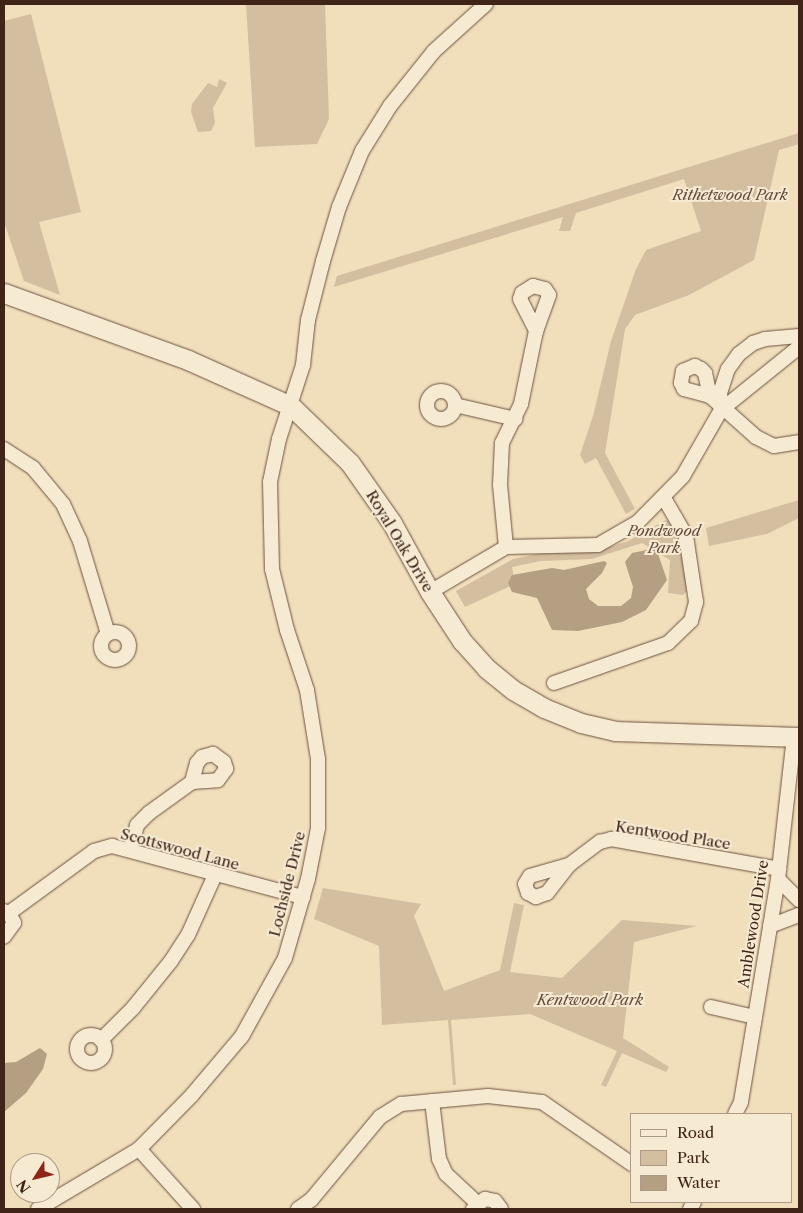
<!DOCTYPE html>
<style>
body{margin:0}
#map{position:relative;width:803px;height:1213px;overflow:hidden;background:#f1debb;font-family:"Libre Caslon Text",serif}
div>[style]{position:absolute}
.green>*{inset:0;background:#d3be9f}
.water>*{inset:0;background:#b49f83}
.roads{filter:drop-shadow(0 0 1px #6c5240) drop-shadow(0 0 1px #6c5240)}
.minor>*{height:14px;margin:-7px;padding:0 7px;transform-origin:7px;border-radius:7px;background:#f6ead3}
.minor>.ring{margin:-7px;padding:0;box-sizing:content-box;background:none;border:14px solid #f6ead3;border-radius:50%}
.secondary>*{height:19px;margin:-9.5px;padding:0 9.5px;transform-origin:9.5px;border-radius:9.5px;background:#f6ead3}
span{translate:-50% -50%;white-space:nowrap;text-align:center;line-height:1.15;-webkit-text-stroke:4px #f6ead3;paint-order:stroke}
.park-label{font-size:15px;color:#644a39;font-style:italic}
.street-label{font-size:15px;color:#3f2417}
.frame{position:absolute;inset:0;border:5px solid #3f2417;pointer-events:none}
.legend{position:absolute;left:630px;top:1113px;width:162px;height:90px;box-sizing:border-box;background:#f6ead3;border:1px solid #ad9b88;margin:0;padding:6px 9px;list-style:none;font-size:15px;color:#3f2417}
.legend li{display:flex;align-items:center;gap:10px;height:25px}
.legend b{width:25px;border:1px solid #ad9b88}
.north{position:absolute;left:10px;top:1153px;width:50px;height:50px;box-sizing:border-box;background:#f6ead3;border:1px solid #ad9b88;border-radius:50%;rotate:234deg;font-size:14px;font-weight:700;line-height:20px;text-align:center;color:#3f2417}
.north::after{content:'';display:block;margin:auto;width:18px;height:22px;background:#8f2418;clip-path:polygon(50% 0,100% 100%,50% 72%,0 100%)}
</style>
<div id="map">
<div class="green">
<div style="clip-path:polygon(246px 4px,325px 4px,329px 119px,317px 144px,255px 147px)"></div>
<div style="clip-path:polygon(31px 14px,81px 212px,39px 222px,60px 295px,24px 281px,4px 222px,4px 21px)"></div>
<div style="clip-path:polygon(219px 79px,227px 83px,213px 108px,215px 123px,211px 131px,198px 132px,191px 112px,192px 104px,208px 83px,217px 87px)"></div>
<div style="clip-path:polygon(799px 133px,799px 144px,779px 150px,754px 260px,689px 295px,635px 315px,625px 329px,605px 453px,635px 509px,626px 514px,596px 458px,585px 464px,580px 455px,593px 416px,611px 341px,636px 269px,646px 250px,701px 231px,684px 179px,576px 213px,570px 231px,559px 231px,563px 217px,334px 287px,337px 276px)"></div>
<div style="clip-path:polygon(799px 500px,799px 518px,767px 534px,709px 546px,706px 528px)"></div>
<div style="clip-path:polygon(666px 520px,675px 525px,680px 541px,687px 591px,683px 595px,668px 593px,670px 560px,642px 543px,592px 559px,541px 561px,512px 567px,515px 584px,465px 607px,456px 591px,513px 559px,542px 553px,604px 549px,628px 541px)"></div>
<div style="clip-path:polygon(323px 888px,421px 904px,414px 916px,444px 991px,500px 970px,514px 903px,524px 905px,510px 972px,562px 978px,622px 920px,697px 926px,634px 942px,623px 1038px,669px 1067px,666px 1072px,622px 1053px,606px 1087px,601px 1085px,617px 1051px,530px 1014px,451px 1020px,456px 1085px,453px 1085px,448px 1020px,382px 1025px,379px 946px,314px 919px)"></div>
</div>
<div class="water">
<div style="clip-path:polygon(656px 548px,667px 580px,646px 610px,622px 622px,578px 631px,552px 630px,537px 598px,512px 592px,508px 583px,512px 575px,552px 568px,564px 570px,604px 561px,607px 563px,602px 573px,586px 589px,589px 599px,598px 606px,621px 606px,631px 598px,633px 587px,625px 562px,632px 553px)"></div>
<div style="clip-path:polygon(40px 1048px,47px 1054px,43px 1069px,26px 1093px,4px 1112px,4px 1063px,16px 1062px)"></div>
</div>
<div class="roads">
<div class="minor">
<div class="ring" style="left:427px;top:391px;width:14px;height:14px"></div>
<div style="left:710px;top:396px;width:27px;rotate:-165deg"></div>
<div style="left:684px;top:389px;width:7px;rotate:-117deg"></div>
<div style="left:681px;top:383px;width:12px;rotate:-81deg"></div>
<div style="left:683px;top:371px;width:13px;rotate:-23deg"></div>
<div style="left:695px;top:366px;width:7px;rotate:27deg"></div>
<div style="left:701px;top:369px;width:6px;rotate:45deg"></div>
<div style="left:705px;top:373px;width:24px;rotate:78deg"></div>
<div style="left:710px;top:396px;width:62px;rotate:41.7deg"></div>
<div style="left:756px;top:437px;width:20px;rotate:27deg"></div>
<div style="left:774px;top:446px;width:25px;rotate:-9deg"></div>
<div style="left:455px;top:405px;width:62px;rotate:13.1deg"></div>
<div style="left:721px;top:410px;width:17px;rotate:-93deg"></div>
<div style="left:720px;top:393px;width:25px;rotate:-72deg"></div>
<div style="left:728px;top:369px;width:19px;rotate:-54deg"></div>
<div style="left:739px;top:354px;width:18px;rotate:-38deg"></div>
<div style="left:753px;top:343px;width:13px;rotate:-18deg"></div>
<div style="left:765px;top:339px;width:34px;rotate:-5deg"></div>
<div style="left:4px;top:449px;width:35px;rotate:33deg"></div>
<div style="left:33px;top:468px;width:47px;rotate:50.2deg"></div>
<div style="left:63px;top:504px;width:41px;rotate:65.3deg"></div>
<div style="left:80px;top:541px;width:97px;rotate:73.2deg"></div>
<div style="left:506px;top:547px;width:62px;rotate:-95.5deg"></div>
<div style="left:500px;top:485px;width:42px;rotate:-87.3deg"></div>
<div style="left:502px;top:443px;width:43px;rotate:-64deg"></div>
<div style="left:521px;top:404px;width:75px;rotate:-78.4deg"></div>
<div style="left:536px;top:331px;width:38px;rotate:-70deg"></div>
<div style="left:549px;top:295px;width:7px;rotate:-124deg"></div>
<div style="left:545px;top:289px;width:12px;rotate:-166deg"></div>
<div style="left:533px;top:286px;width:13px;rotate:148deg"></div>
<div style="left:522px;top:293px;width:6px;rotate:108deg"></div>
<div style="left:520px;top:299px;width:36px;rotate:63deg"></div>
<div style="left:430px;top:592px;width:88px;rotate:-30.6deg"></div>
<div style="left:506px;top:547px;width:92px;rotate:-1.2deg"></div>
<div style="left:598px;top:545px;width:46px;rotate:-29.9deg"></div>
<div style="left:638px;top:522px;width:64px;rotate:-45.6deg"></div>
<div style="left:683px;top:476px;width:76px;rotate:-60.1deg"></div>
<div style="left:721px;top:410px;width:100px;rotate:-38.9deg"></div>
<div class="ring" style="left:101px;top:632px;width:14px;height:14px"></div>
<div style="left:554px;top:683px;width:121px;rotate:-19.3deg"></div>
<div style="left:668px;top:643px;width:32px;rotate:-44deg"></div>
<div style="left:691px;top:621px;width:20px;rotate:-75deg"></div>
<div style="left:696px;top:602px;width:67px;rotate:-98.6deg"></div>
<div style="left:686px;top:536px;width:44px;rotate:-120.1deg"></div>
<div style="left:130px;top:850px;width:26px;rotate:-74deg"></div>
<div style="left:137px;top:825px;width:17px;rotate:-45deg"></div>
<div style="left:149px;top:813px;width:53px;rotate:-35.8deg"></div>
<div style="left:192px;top:782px;width:26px;rotate:-4deg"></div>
<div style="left:218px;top:780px;width:14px;rotate:-54deg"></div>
<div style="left:226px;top:769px;width:7px;rotate:-106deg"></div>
<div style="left:224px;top:762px;width:14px;rotate:-144deg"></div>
<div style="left:213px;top:754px;width:11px;rotate:165deg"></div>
<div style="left:202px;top:757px;width:8px;rotate:130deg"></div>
<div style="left:197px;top:763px;width:20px;rotate:105deg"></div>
<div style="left:569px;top:865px;width:39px;rotate:-37deg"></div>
<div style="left:600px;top:842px;width:11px;rotate:-15deg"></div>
<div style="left:611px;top:839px;width:171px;rotate:10.1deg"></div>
<div style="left:569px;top:865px;width:36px;rotate:128deg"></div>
<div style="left:547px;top:893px;width:12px;rotate:160deg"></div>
<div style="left:536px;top:897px;width:9px;rotate:-153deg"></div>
<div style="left:528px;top:893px;width:9px;rotate:-108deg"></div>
<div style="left:525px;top:884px;width:9px;rotate:-58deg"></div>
<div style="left:530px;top:876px;width:41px;rotate:-15.8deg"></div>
<div style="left:778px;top:879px;width:30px;rotate:45deg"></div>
<div style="left:4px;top:911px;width:5px;rotate:22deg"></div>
<div style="left:9px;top:913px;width:11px;rotate:63deg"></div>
<div style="left:14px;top:923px;width:17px;rotate:126deg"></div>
<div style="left:9px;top:913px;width:105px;rotate:-36.1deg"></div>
<div style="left:94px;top:851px;width:19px;rotate:-16deg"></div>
<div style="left:112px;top:846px;width:198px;rotate:15deg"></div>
<div style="left:770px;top:926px;width:31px;rotate:-21deg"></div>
<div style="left:711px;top:1007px;width:45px;rotate:12.8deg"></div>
<div class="ring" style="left:77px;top:1035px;width:14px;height:14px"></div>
<div style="left:101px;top:1040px;width:45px;rotate:-45deg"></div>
<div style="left:133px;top:1008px;width:60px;rotate:-51deg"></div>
<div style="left:171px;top:961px;width:31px;rotate:-57deg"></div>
<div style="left:188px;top:935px;width:66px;rotate:-65.8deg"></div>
<div style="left:432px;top:1101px;width:58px;rotate:83.1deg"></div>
<div style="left:439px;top:1159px;width:17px;rotate:65deg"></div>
<div style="left:446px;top:1174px;width:42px;rotate:43.1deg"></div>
<div style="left:735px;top:1114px;width:13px;rotate:-63deg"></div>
<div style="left:741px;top:1102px;width:226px;rotate:-80.6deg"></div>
<div style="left:778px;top:879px;width:144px;rotate:-83.6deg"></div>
<div style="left:139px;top:1149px;width:81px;rotate:48deg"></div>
<div style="left:38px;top:1209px;width:117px;rotate:-30.7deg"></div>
<div style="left:139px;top:1149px;width:76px;rotate:-45.5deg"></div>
<div style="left:192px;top:1095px;width:77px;rotate:-49.7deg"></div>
<div style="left:242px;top:1036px;width:89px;rotate:-61.1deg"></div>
<div style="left:285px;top:958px;width:82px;rotate:-73.8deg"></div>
<div style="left:308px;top:879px;width:52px;rotate:-78.9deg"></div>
<div style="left:318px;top:828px;width:69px;rotate:-90deg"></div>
<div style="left:318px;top:759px;width:70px;rotate:-99.1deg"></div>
<div style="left:307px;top:690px;width:63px;rotate:-108.4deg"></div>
<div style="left:287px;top:630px;width:63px;rotate:-103.8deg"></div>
<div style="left:272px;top:569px;width:87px;rotate:-91.3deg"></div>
<div style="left:270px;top:482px;width:44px;rotate:-78.2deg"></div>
<div style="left:279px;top:439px;width:78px;rotate:-72deg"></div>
<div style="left:303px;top:365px;width:45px;rotate:-83.7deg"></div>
<div style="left:308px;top:320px;width:61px;rotate:-75.7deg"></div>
<div style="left:323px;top:261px;width:56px;rotate:-73.5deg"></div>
<div style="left:339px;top:207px;width:61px;rotate:-67.7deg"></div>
<div style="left:362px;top:151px;width:53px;rotate:-58.1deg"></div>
<div style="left:390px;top:106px;width:70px;rotate:-51.3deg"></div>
<div style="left:434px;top:51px;width:70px;rotate:-42.1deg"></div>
<div style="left:298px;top:1209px;width:16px;rotate:-35deg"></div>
<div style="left:311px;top:1200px;width:108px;rotate:-50.3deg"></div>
<div style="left:380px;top:1117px;width:25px;rotate:-32deg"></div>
<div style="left:401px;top:1104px;width:87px;rotate:-5.3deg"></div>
<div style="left:488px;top:1096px;width:54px;rotate:6.3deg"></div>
<div style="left:542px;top:1102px;width:109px;rotate:34.6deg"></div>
<div style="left:473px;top:1209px;width:16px;rotate:-40deg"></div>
<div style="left:485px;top:1199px;width:10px;rotate:11deg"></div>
<div style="left:495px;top:1201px;width:10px;rotate:53deg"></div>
<div style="left:690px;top:1209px;width:8px;rotate:-60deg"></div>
</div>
<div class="secondary">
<div style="left:4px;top:293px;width:196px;rotate:20deg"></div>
<div style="left:188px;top:360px;width:113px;rotate:24.1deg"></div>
<div style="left:291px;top:406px;width:82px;rotate:44deg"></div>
<div style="left:350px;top:463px;width:73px;rotate:55deg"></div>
<div style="left:392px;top:523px;width:79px;rotate:61.2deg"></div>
<div style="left:430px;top:592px;width:59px;rotate:56.9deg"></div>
<div style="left:462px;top:641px;width:36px;rotate:48deg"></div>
<div style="left:486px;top:668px;width:35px;rotate:39deg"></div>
<div style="left:513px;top:690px;width:36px;rotate:30deg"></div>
<div style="left:544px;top:708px;width:40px;rotate:22deg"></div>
<div style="left:581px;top:723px;width:35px;rotate:13deg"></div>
<div style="left:615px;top:731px;width:184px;rotate:1.9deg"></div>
</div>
</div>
<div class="park-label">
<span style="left:730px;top:195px">Rithetwood Park</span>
<span style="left:664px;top:539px">Pondwood<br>Park</span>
<span style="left:590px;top:1000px">Kentwood Park</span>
</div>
<div class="street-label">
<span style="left:400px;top:541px;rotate:59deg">Royal Oak Drive</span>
<span style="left:673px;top:835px;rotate:9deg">Kentwood Place</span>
<span style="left:180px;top:849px;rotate:15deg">Scottswood Lane</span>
<span style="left:287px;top:884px;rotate:-76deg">Lochside Drive</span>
<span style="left:753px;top:924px;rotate:-81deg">Amblewood Drive</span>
</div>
<div class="frame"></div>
<ul class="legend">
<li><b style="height:6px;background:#f6ead3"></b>Road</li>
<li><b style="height:14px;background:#d3be9f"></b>Park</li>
<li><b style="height:14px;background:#b49f83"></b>Water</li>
</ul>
<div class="north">N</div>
</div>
